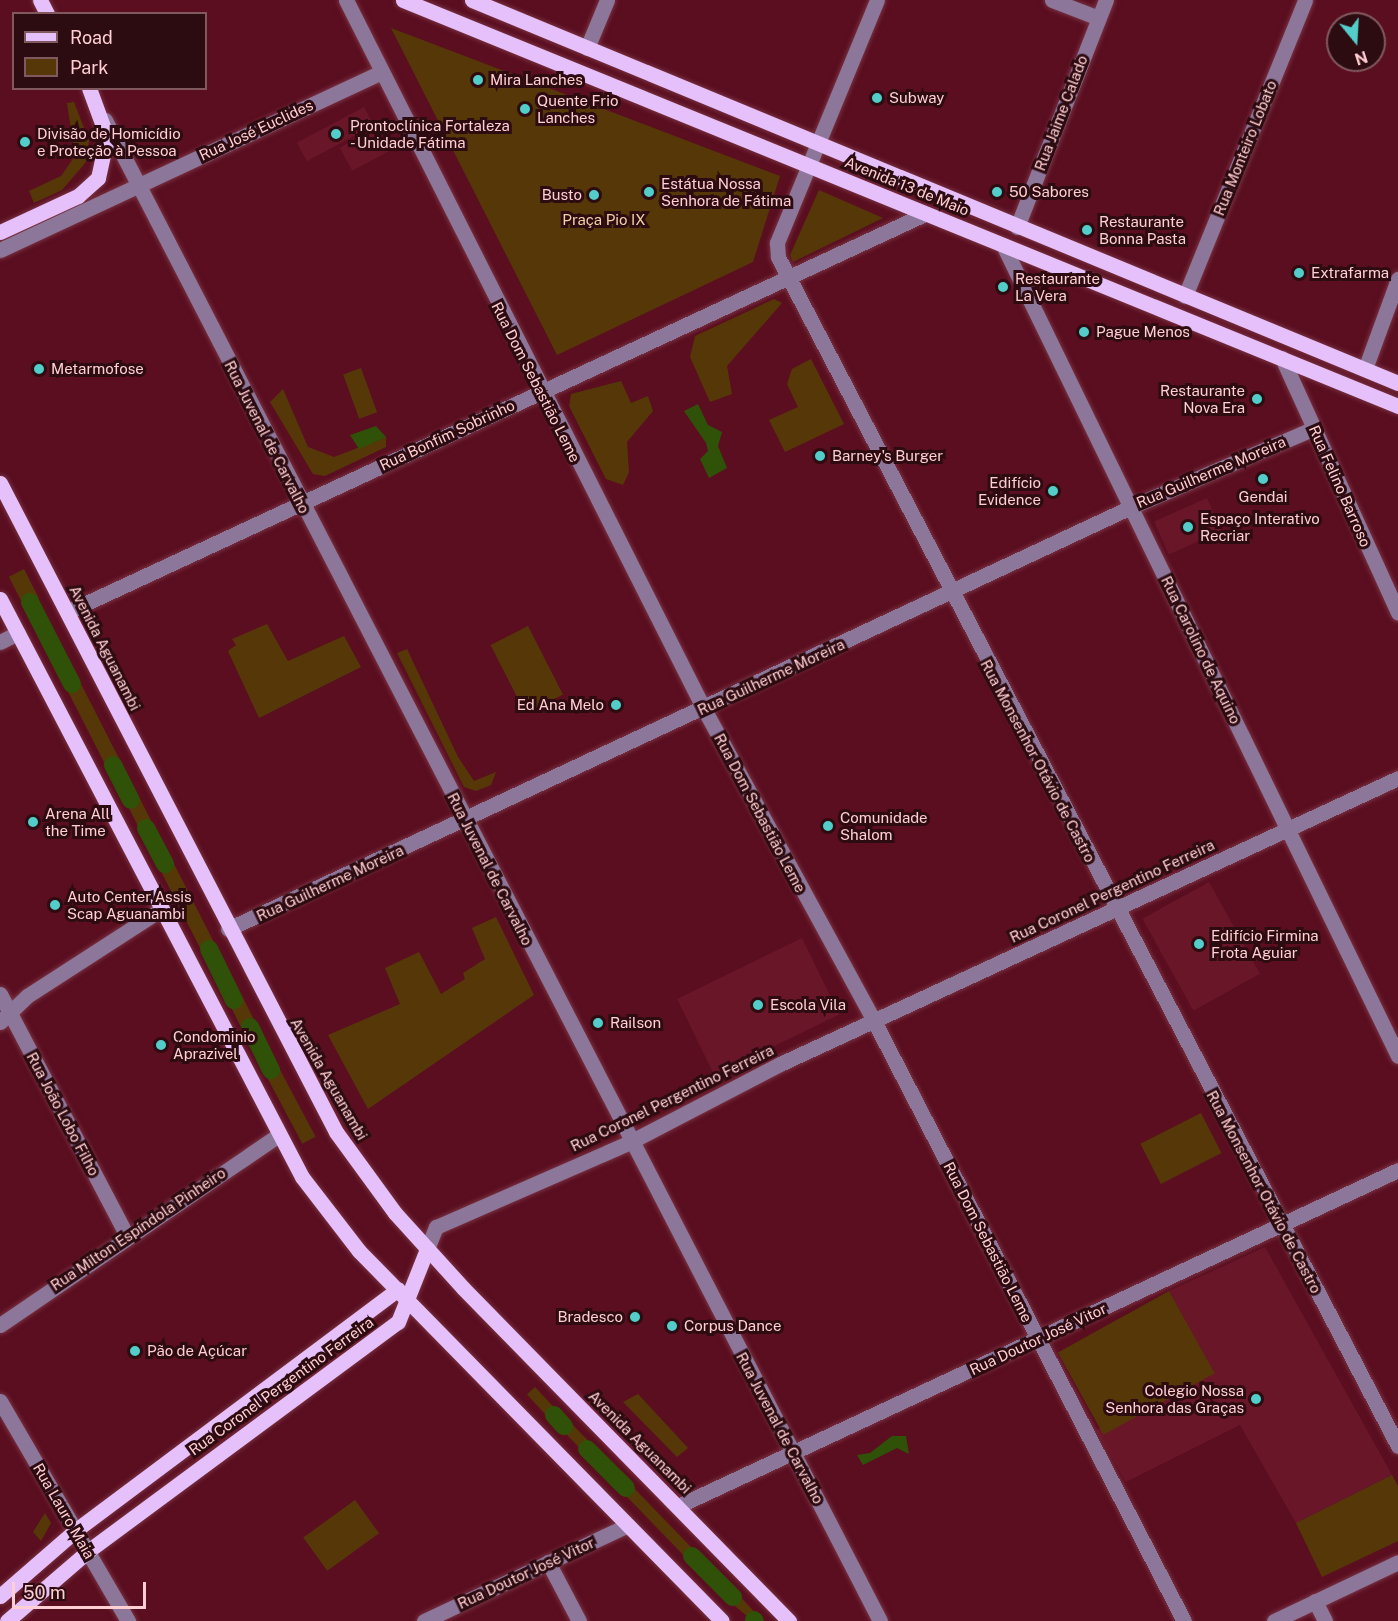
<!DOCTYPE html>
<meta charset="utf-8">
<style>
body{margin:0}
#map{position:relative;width:1398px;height:1621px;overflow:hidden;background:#5a0e20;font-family:"Public Sans",sans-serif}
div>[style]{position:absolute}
.built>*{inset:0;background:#6a1629;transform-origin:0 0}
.green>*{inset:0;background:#563808;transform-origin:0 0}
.water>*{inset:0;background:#2f5108}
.canal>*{height:18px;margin:-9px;padding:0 9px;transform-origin:9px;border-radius:9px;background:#2f5108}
.roads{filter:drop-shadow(0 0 2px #783140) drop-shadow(0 0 2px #783140)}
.minor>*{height:15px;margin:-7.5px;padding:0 7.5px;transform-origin:7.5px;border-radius:7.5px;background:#8c769a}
.major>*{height:15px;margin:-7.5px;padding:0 7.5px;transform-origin:7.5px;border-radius:7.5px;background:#e5c0fb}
.dots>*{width:16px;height:16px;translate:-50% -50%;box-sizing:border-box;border:3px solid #2c0b11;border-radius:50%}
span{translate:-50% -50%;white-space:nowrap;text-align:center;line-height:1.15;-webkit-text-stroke:6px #2c0b11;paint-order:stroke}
.poi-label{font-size:15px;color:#ffcfd3}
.left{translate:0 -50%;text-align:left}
.right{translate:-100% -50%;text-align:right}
.street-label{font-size:15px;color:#ffcfd3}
.park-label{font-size:15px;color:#f3d2aa}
.legend{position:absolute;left:12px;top:12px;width:195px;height:78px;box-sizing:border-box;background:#2c0b11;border:2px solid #80595f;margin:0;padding:8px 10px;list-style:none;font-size:18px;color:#ffcfd3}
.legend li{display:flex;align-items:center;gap:12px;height:30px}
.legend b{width:30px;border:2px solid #80595f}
.north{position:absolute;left:1326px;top:12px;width:60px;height:60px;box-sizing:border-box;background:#2c0b11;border:2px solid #80595f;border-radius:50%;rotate:162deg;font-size:16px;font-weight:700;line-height:24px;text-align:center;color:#ffcfd3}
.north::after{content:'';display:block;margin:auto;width:21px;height:27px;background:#53cdca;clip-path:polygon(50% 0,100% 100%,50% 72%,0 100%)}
.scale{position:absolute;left:12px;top:1582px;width:134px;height:27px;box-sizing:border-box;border:3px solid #ffcfd3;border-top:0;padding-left:8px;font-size:18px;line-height:21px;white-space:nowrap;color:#ffcfd3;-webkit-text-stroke:4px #2c0b11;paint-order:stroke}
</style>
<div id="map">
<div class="built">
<div style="left:364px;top:107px;width:21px;height:76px;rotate:62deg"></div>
<div style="left:377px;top:128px;width:26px;height:42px;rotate:62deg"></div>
<div style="left:1207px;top:498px;width:36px;height:58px;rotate:66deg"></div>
<div style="left:1209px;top:882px;width:105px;height:76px;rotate:61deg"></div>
<div style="left:802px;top:938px;width:85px;height:139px;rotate:64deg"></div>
<div style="clip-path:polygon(1265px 1247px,1392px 1475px,1296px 1523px,1240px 1425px,1126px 1482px,1096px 1430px,1214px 1373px,1169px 1291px)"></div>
</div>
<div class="green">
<div style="clip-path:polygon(391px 28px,780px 176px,753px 262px,557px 355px)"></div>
<div style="clip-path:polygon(74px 102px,89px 141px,86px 162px,62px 190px,34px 203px,29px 191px,61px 176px,75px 156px,67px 103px)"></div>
<div style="clip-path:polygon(819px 190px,883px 218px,793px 262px,790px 255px)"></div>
<div style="clip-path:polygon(774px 299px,782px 303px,727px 366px,732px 394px,710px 402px,690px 357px,695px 336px)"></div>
<div style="clip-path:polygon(811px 359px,844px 424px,785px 452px,769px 420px,798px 407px,787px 384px,792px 369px)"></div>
<div style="left:361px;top:368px;width:47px;height:19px;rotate:70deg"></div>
<div style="clip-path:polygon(621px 381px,631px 403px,648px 396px,653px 411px,627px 442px,629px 472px,623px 485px,606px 479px,569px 406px,571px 394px)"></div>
<div style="clip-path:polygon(283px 389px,308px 447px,334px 457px,386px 437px,386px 447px,325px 476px,313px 474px,270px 402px)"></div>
<div style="left:24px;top:569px;width:33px;height:17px;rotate:63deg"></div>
<div style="clip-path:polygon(267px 624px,288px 661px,344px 636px,361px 667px,259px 718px,228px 651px,236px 645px,232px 639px)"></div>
<div style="left:528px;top:626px;width:77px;height:42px;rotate:63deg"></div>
<div style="clip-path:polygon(407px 649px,458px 757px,474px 781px,496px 772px,491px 785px,476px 791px,464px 787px,397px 653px)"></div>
<div style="left:79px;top:680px;width:91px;height:15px;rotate:63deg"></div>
<div style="left:139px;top:797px;width:30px;height:14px;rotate:63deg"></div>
<div style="left:172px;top:860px;width:96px;height:15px;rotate:63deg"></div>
<div style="clip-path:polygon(496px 917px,534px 995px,368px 1109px,328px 1035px,400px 1004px,385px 968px,419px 952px,441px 994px,465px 979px,463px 973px,485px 959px,472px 928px)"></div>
<div style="left:242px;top:996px;width:31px;height:15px;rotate:63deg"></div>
<div style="left:278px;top:1066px;width:80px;height:15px;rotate:62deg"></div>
<div style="left:1201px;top:1113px;width:45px;height:68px;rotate:63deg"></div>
<div style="left:1169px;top:1291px;width:94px;height:127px;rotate:61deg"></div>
<div style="left:535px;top:1387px;width:33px;height:11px;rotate:47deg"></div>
<div style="clip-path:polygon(638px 1394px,688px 1448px,677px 1457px,623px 1402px)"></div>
<div style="left:569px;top:1421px;width:33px;height:11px;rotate:46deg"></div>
<div style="clip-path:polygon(1392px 1475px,1398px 1486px,1398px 1541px,1322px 1577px,1296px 1523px)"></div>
<div style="left:630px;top:1484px;width:95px;height:11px;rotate:46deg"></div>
<div style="left:355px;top:1500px;width:41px;height:64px;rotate:54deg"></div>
<div style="clip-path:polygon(45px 1513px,51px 1523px,41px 1541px,33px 1532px)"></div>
<div style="clip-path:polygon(737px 1593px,758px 1616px,753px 1621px,729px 1601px)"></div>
</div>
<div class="water">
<div style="clip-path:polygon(698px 404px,708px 425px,722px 432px,718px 446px,727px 468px,709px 478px,700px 459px,708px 451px,706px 443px,684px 411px)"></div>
<div style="clip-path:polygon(376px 426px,386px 437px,359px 449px,350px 435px)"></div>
<div style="clip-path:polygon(892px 1436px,906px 1436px,909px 1454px,897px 1448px,863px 1465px,857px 1455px,870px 1453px)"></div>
</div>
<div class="canal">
<div style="left:30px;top:602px;width:92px;rotate:62.9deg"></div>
<div style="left:113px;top:765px;width:39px;rotate:63deg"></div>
<div style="left:146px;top:828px;width:41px;rotate:62.2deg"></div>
<div style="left:209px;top:949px;width:57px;rotate:63.9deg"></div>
<div style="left:250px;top:1027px;width:48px;rotate:64deg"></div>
<div style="left:554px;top:1415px;width:15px;rotate:48deg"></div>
<div style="left:587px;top:1449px;width:55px;rotate:45deg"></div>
<div style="left:692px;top:1556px;width:58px;rotate:45deg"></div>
<div style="left:754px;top:1620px;width:1px;rotate:45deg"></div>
</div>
<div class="roads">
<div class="minor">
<div style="left:346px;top:0;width:794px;rotate:63.21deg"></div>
<div style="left:704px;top:709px;width:355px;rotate:61.4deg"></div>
<div style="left:874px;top:1021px;width:675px;rotate:62.68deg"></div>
<div style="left:877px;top:0;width:263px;rotate:112.4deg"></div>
<div style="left:777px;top:243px;width:14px;rotate:86deg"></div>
<div style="left:778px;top:257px;width:1341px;rotate:62.46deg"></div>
<div style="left:1052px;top:0;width:50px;rotate:21deg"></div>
<div style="left:587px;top:48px;width:52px;rotate:-67.4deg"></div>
<div style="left:105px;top:120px;width:1689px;rotate:62.69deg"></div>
<div style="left:1017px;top:227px;width:244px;rotate:-68.6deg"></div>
<div style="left:1003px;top:245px;width:902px;rotate:64.03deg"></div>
<div style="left:0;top:250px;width:421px;rotate:-25deg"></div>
<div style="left:1185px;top:296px;width:319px;rotate:-67.9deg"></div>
<div style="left:1282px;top:358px;width:280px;rotate:65.5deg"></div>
<div style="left:1365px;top:369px;width:96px;rotate:-69.9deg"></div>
<div style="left:67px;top:612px;width:946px;rotate:-24.89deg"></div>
<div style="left:0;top:642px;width:20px;rotate:-27deg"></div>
<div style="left:228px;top:929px;width:997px;rotate:-25.05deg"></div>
<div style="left:1131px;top:507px;width:199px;rotate:-23.3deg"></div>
<div style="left:0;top:994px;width:271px;rotate:62.3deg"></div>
<div style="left:0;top:1022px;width:37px;rotate:-44deg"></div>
<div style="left:27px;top:996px;width:158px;rotate:-32.9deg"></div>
<div style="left:427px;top:1249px;width:24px;rotate:-68deg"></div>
<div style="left:436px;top:1227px;width:210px;rotate:-23.6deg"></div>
<div style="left:628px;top:1143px;width:171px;rotate:-27.5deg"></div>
<div style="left:780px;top:1064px;width:681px;rotate:-24.83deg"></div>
<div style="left:0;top:1325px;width:335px;rotate:-34.3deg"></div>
<div style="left:0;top:1401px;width:255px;rotate:59.8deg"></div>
<div style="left:678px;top:1506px;width:795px;rotate:-25.02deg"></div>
<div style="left:548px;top:1562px;width:67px;rotate:62.3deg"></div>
<div style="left:1315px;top:1601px;width:22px;rotate:63deg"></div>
<div style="left:424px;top:1621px;width:225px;rotate:-25.2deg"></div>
<div style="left:1274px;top:1621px;width:137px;rotate:-25.4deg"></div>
</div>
<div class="major">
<div style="left:40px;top:0;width:16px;rotate:63deg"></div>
<div style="left:403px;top:0;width:1075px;rotate:22.2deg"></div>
<div style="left:472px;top:0;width:1002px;rotate:22.47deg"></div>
<div style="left:0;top:232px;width:86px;rotate:-24.8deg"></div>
<div style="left:78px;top:196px;width:27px;rotate:-42deg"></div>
<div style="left:98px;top:178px;width:42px;rotate:-77.6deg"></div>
<div style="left:107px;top:137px;width:52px;rotate:-110.2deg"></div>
<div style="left:0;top:483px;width:731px;rotate:62.63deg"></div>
<div style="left:336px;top:1132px;width:100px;rotate:53.9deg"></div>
<div style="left:395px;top:1213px;width:101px;rotate:47.8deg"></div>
<div style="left:463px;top:1288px;width:466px;rotate:45.6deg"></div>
<div style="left:0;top:599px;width:652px;rotate:62.41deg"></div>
<div style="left:302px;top:1177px;width:93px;rotate:52.4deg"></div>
<div style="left:359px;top:1251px;width:518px;rotate:45.55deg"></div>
<div style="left:0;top:1596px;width:101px;rotate:-41deg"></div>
<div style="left:76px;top:1530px;width:402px;rotate:-36.8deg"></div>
<div style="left:7px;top:1621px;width:107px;rotate:-40.8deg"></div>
<div style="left:88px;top:1551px;width:385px;rotate:-36.5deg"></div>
<div style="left:398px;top:1322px;width:79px;rotate:-68.3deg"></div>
</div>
</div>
<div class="dots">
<div style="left:478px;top:80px;background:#53cdca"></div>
<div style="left:877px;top:98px;background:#53cdca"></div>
<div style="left:525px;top:109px;background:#53cdca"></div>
<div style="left:336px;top:134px;background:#53cdca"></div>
<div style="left:25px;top:142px;background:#53cdca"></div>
<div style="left:649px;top:192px;background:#53cdca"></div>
<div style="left:997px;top:192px;background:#53cdca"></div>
<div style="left:594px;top:195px;background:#53cdca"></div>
<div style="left:1087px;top:230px;background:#53cdca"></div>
<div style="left:1299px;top:273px;background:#53cdca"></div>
<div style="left:1003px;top:287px;background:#53cdca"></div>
<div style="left:1084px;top:332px;background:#53cdca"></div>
<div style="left:39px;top:369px;background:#53cdca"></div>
<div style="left:1257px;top:399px;background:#53cdca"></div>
<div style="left:820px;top:456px;background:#53cdca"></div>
<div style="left:1263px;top:479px;background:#53cdca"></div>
<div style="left:1053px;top:491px;background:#53cdca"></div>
<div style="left:1188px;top:527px;background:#53cdca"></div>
<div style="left:616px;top:705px;background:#53cdca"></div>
<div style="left:33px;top:822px;background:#53cdca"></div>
<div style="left:828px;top:826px;background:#53cdca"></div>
<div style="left:55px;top:905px;background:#53cdca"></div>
<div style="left:1199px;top:944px;background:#53cdca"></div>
<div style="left:758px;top:1005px;background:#53cdca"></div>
<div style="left:598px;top:1023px;background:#53cdca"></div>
<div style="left:161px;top:1045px;background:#53cdca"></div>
<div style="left:635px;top:1317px;background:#53cdca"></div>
<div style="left:672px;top:1326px;background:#53cdca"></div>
<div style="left:135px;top:1351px;background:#53cdca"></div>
<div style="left:1256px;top:1399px;background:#53cdca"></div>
</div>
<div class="poi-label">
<span class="left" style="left:490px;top:80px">Mira Lanches</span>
<span class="left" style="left:889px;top:98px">Subway</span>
<span class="left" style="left:537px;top:109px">Quente Frio<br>Lanches</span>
<span class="left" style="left:350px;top:134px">Prontoclínica Fortaleza<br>- Unidade Fátima</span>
<span class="left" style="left:37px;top:142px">Divisão de Homicídio<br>e Proteção à Pessoa</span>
<span class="left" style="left:661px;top:192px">Estátua Nossa<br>Senhora de Fátima</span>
<span class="left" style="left:1009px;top:192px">50 Sabores</span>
<span class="right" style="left:582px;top:195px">Busto</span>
<span class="left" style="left:1099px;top:230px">Restaurante<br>Bonna Pasta</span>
<span class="left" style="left:1311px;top:273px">Extrafarma</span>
<span class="left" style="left:1015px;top:287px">Restaurante<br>La Vera</span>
<span class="left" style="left:1096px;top:332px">Pague Menos</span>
<span class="left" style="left:51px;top:369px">Metarmofose</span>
<span class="right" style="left:1245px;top:399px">Restaurante<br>Nova Era</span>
<span class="left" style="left:832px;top:456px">Barney's Burger</span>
<span class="right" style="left:1041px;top:491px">Edifício<br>Evidence</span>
<span style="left:1263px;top:497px">Gendai</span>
<span class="left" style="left:1200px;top:527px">Espaço Interativo<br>Recriar</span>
<span class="right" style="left:604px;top:705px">Ed Ana Melo</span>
<span class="left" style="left:45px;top:822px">Arena All<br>the Time</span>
<span class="left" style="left:840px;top:826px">Comunidade<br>Shalom</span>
<span class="left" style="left:67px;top:905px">Auto Center Assis<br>Scap Aguanambi</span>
<span class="left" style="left:1211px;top:944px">Edifício Firmina<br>Frota Aguiar</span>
<span class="left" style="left:770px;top:1005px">Escola Vila</span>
<span class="left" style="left:610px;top:1023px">Railson</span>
<span class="left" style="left:173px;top:1045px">Condominio<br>Aprazivel</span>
<span class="right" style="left:623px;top:1317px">Bradesco</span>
<span class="left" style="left:684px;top:1326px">Corpus Dance</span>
<span class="left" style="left:147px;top:1351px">Pão de Açúcar</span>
<span class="right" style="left:1244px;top:1399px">Colegio Nossa<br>Senhora das Graças</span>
</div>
<div class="street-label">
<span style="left:1061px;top:113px;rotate:-69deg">Rua Jaime Calado</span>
<span style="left:256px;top:130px;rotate:-25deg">Rua José Euclides</span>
<span style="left:1245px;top:148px;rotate:-68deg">Rua Monteiro Lobato</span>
<span style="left:907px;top:186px;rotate:22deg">Avenida 13 de Maio</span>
<span style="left:536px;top:382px;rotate:63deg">Rua Dom Sebastião Leme</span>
<span style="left:447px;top:435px;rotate:-25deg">Rua Bonfim Sobrinho</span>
<span style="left:267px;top:437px;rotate:63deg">Rua Juvenal de Carvalho</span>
<span style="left:1211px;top:472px;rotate:-23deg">Rua Guilherme Moreira</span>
<span style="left:1340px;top:486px;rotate:66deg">Rua Felino Barroso</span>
<span style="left:105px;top:648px;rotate:63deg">Avenida Aguanambi</span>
<span style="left:1201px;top:650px;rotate:64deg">Rua Carolino de Aquino</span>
<span style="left:771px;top:677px;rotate:-25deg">Rua Guilherme Moreira</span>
<span style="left:1038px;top:761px;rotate:62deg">Rua Monsenhor Otávio de Castro</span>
<span style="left:760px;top:813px;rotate:62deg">Rua Dom Sebastião Leme</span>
<span style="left:490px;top:869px;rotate:63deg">Rua Juvenal de Carvalho</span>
<span style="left:330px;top:883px;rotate:-25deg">Rua Guilherme Moreira</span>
<span style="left:1112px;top:891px;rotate:-25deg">Rua Coronel Pergentino Ferreira</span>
<span style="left:329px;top:1079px;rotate:60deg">Avenida Aguanambi</span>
<span style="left:672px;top:1098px;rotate:-26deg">Rua Coronel Pergentino Ferreira</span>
<span style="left:63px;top:1114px;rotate:62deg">Rua João Lobo Filho</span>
<span style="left:1264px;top:1192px;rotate:62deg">Rua Monsenhor Otávio de Castro</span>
<span style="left:138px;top:1229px;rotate:-34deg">Rua Milton Espíndola Pinheiro</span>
<span style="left:988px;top:1242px;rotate:63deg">Rua Dom Sebastião Leme</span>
<span style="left:1038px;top:1339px;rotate:-25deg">Rua Doutor José Vitor</span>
<span style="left:281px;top:1386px;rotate:-36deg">Rua Coronel Pergentino Ferreira</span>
<span style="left:780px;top:1428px;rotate:62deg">Rua Juvenal de Carvalho</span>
<span style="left:640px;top:1442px;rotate:45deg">Avenida Aguanambi</span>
<span style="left:64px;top:1511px;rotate:60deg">Rua Lauro Maia</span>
<span style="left:526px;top:1573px;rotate:-25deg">Rua Doutor José Vitor</span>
</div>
<div class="park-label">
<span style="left:604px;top:220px">Praça Pio IX</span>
</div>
<ul class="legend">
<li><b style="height:8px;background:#e5c0fb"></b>Road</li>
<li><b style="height:16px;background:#563808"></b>Park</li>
</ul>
<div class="north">N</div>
<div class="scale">50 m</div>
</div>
